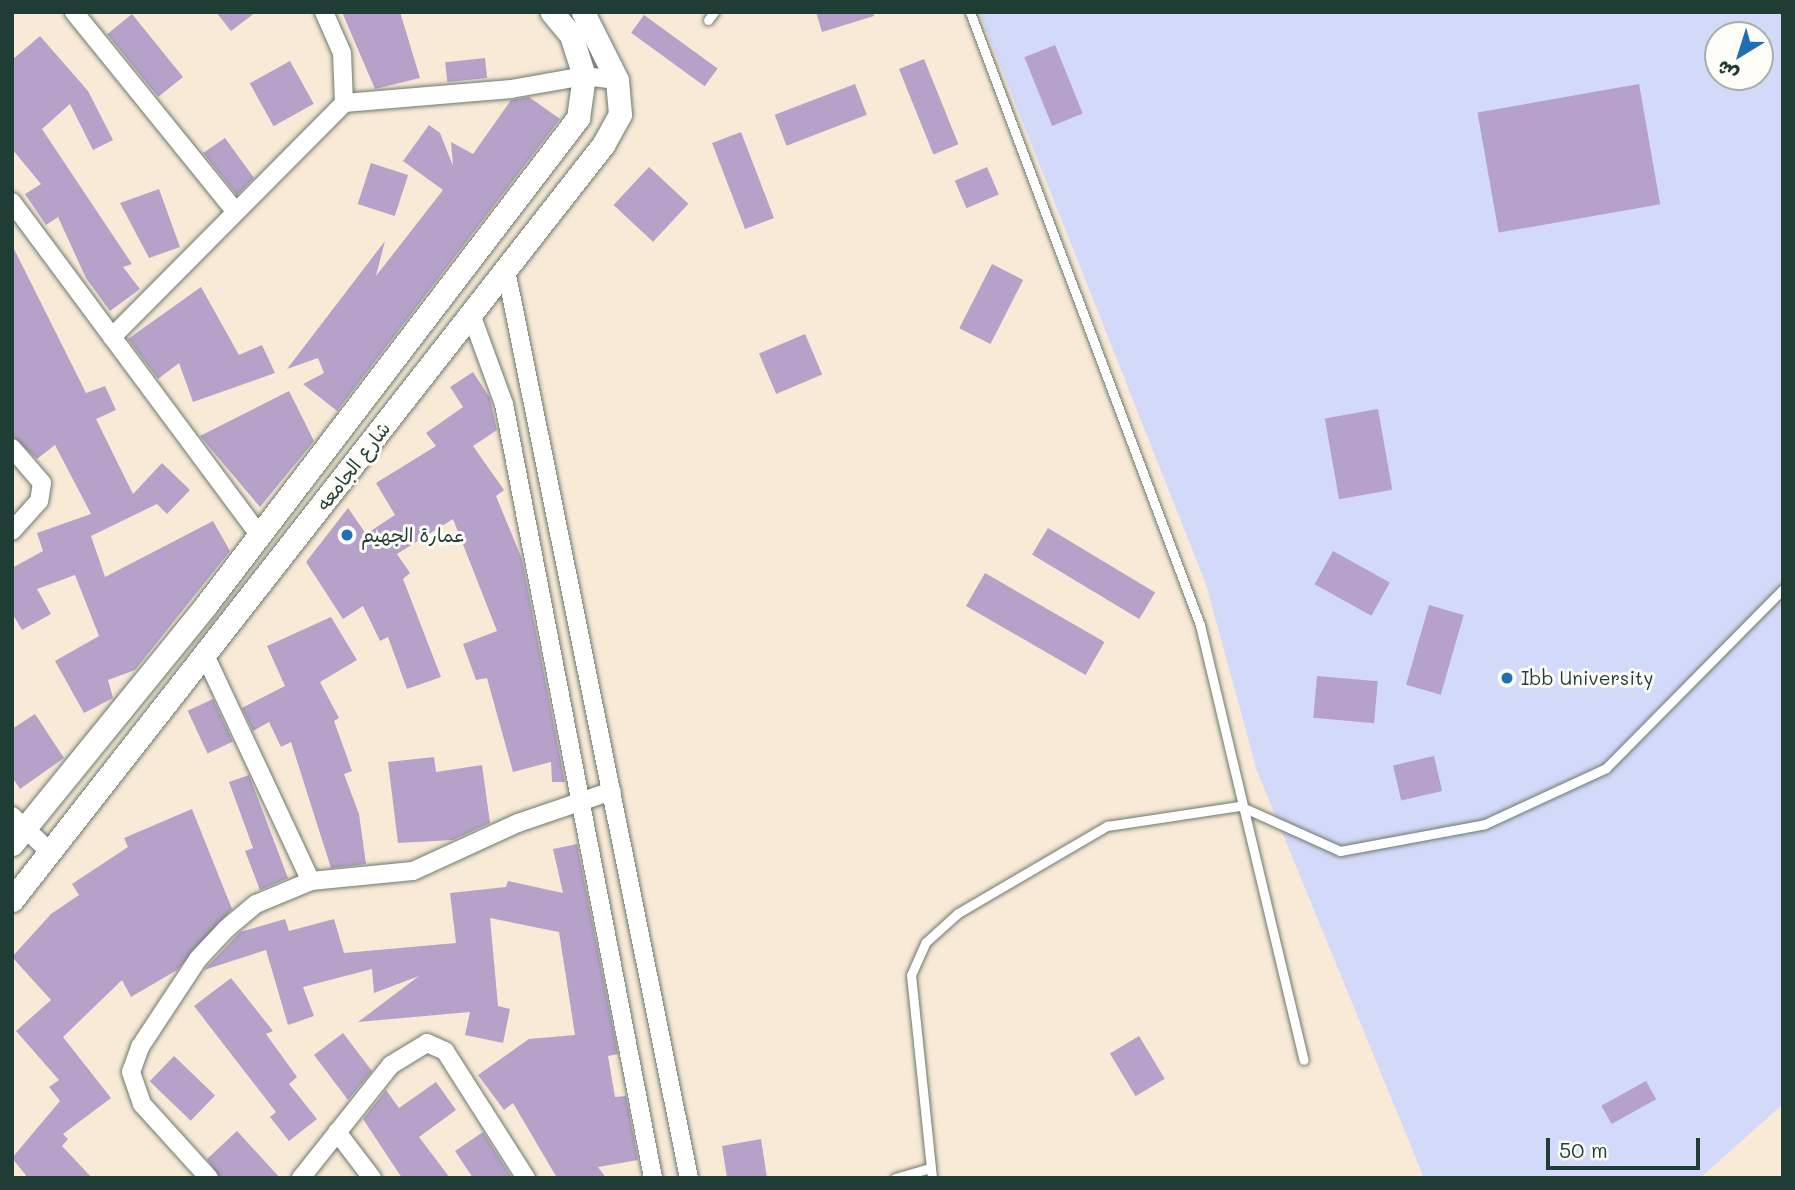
<!DOCTYPE html>
<meta charset="utf-8">
<style>
body{margin:0}
#map{position:relative;width:1795px;height:1190px;overflow:hidden;background:#f8ead6;font-family:Mali,"Playpen Sans Arabic",sans-serif}
div>[style]{position:absolute}
.built>*{inset:0;background:#d3d9f9}
.building>*{inset:0;background:#b6a2c9;transform-origin:0 0}
.roads{filter:drop-shadow(0 0 2px #6b7a6d) drop-shadow(0 0 2px #6b7a6d)}
.service>*{height:9px;margin:-4.5px;padding:0 4.5px;transform-origin:4.5px;border-radius:4.5px;background:#fff}
.minor>*{height:18px;margin:-9px;padding:0 9px;transform-origin:9px;border-radius:9px;background:#fff}
.tertiary>*{height:23px;margin:-11.5px;padding:0 11.5px;transform-origin:11.5px;border-radius:11.5px;background:#fff}
.dots>*{width:19px;height:19px;translate:-50% -50%;box-sizing:border-box;border:4px solid #fdfcf7;border-radius:50%}
span{translate:-50% -50%;white-space:nowrap;text-align:center;line-height:1.15;-webkit-text-stroke:6px #fdfcf7;paint-order:stroke}
.street-label{font-size:19px;color:#1f3d34}
.poi-label{font-size:19px;color:#1f3d34}
.left{translate:0 -50%;text-align:left}
.frame{position:absolute;inset:0;border:14px solid #1f3d34;pointer-events:none}
.north{position:absolute;left:1704px;top:21px;width:70px;height:70px;box-sizing:border-box;background:#fdfcf7;border:2px solid #a4b0a9;border-radius:50%;rotate:218deg;font-size:19px;font-weight:700;line-height:28px;text-align:center;color:#1f3d34}
.north::after{content:'';display:block;margin:auto;width:24px;height:32px;background:#1f6fb2;clip-path:polygon(50% 0,100% 100%,50% 72%,0 100%)}
.scale{position:absolute;left:1546px;top:1138px;width:154px;height:32px;box-sizing:border-box;border:4px solid #1f3d34;border-top:0;padding-left:9px;font-size:21px;line-height:24px;white-space:nowrap;color:#1f3d34;-webkit-text-stroke:5px #fdfcf7;paint-order:stroke}
</style>
<div id="map">
<div class="built">
<div style="clip-path:polygon(evenodd,979px 12px,1783px 12px,1783px 1104px,1700px 1178px,1424px 1178px,1257px 771px,1206px 584px,979px 12px,1718px 35px,1760px 35px,1760px 77px,1718px 77px,1718px 35px)"></div>
</div>
<div class="building">
<div style="clip-path:polygon(216px 12px,256px 12px,231px 31px)"></div>
<div style="clip-path:polygon(342px 12px,400px 12px,420px 78px,375px 89px)"></div>
<div style="clip-path:polygon(816px 12px,873px 12px,874px 16px,822px 32px)"></div>
<div style="left:132px;top:14px;width:81px;height:32px;rotate:51deg"></div>
<div style="left:644px;top:15px;width:91px;height:22px;rotate:36deg"></div>
<div style="clip-path:polygon(40px 36px,88px 91px,113px 140px,93px 150px,70px 104px,42px 129px,132px 264px,123px 267px,140px 289px,110px 311px,86px 278px,58px 217px,46px 225px,25px 194px,41px 184px,12px 149px,12px 60px)"></div>
<div style="left:1055px;top:45px;width:74px;height:33px;rotate:68deg"></div>
<div style="left:485px;top:58px;width:20px;height:40px;rotate:84deg"></div>
<div style="left:924px;top:59px;width:92px;height:27px;rotate:68deg"></div>
<div style="left:290px;top:61px;width:49px;height:46px;rotate:61deg"></div>
<div style="left:855px;top:84px;width:33px;height:86px;rotate:69deg"></div>
<div style="left:1639px;top:84px;width:122px;height:164px;rotate:80deg"></div>
<div style="clip-path:polygon(529px 97px,560px 119px,337px 411px,303px 384px,324px 373px,318px 358px,287px 369px,385px 241px,376px 276px,443px 190px,403px 161px,429px 125px,440px 133px,453px 166px,451px 142px,473px 154px,511px 100px)"></div>
<div style="left:741px;top:132px;width:92px;height:31px;rotate:69deg"></div>
<div style="clip-path:polygon(225px 138px,254px 178px,237px 195px,203px 153px)"></div>
<div style="left:371px;top:163px;width:39px;height:43px;rotate:18deg"></div>
<div style="left:649px;top:167px;width:54px;height:52px;rotate:43deg"></div>
<div style="left:987px;top:167px;width:30px;height:35px;rotate:67deg"></div>
<div style="clip-path:polygon(159px 189px,180px 247px,149px 258px,120px 203px)"></div>
<div style="clip-path:polygon(12px 245px,86px 393px,105px 386px,116px 410px,96px 419px,133px 494px,162px 463px,190px 490px,167px 514px,157px 504px,91px 536px,105px 577px,213px 521px,230px 551px,135px 670px,108px 680px,113px 698px,84px 713px,55px 661px,99px 636px,75px 575px,37px 589px,51px 614px,22px 630px,12px 613px,12px 568px,43px 551px,37px 533px,91px 514px,55px 445px,37px 459px,12px 436px)"></div>
<div style="left:992px;top:264px;width:35px;height:72px;rotate:27deg"></div>
<div style="clip-path:polygon(201px 287px,239px 355px,262px 345px,275px 373px,193px 402px,179px 363px,158px 379px,128px 339px)"></div>
<div style="left:805px;top:334px;width:44px;height:50px;rotate:67deg"></div>
<div style="clip-path:polygon(473px 372px,490px 398px,497px 430px,473px 446px,504px 490px,496px 496px,522px 559px,565px 782px,552px 782px,551px 762px,513px 772px,487px 678px,476px 680px,463px 644px,497px 631px,453px 519px,397px 554px,410px 573px,403px 579px,441px 677px,407px 689px,388px 637px,380px 641px,363px 606px,343px 619px,306px 562px,348px 508px,366px 534px,395px 515px,376px 483px,436px 446px,426px 433px,463px 407px,450px 387px)"></div>
<div style="clip-path:polygon(289px 391px,314px 441px,260px 507px,200px 436px)"></div>
<div style="left:1378px;top:409px;width:82px;height:54px;rotate:80deg"></div>
<div style="left:1048px;top:528px;width:125px;height:31px;rotate:31deg"></div>
<div style="left:1333px;top:551px;width:65px;height:38px;rotate:29deg"></div>
<div style="left:985px;top:573px;width:138px;height:38px;rotate:30deg"></div>
<div style="left:1429px;top:605px;width:36px;height:83px;rotate:16deg"></div>
<div style="clip-path:polygon(331px 617px,357px 660px,320px 682px,339px 718px,334px 721px,352px 771px,344px 774px,359px 814px,366px 864px,331px 868px,291px 742px,281px 747px,269px 722px,253px 731px,242px 708px,285px 686px,267px 646px)"></div>
<div style="left:1317px;top:676px;width:61px;height:42px;rotate:5deg"></div>
<div style="left:213px;top:699px;width:47px;height:28px;rotate:65deg"></div>
<div style="clip-path:polygon(35px 714px,64px 758px,20px 789px,12px 777px,12px 729px)"></div>
<div style="left:1434px;top:756px;width:36px;height:42px;rotate:77deg"></div>
<div style="clip-path:polygon(434px 757px,436px 772px,482px 765px,490px 823px,453px 840px,398px 843px,388px 762px)"></div>
<div style="clip-path:polygon(249px 775px,288px 878px,260px 890px,245px 851px,253px 848px,229px 782px)"></div>
<div style="clip-path:polygon(192px 809px,232px 909px,177px 970px,131px 997px,122px 980px,63px 1037px,111px 1098px,63px 1134px,68px 1139px,62px 1146px,92px 1178px,28px 1178px,12px 1158px,60px 1101px,49px 1087px,59px 1080px,16px 1031px,51px 1000px,12px 957px,51px 914px,79px 895px,72px 884px,128px 847px,124px 838px)"></div>
<div style="clip-path:polygon(577px 844px,618px 1054px,608px 1056px,615px 1097px,626px 1096px,638px 1160px,598px 1167px,606px 1178px,557px 1178px,513px 1103px,504px 1110px,478px 1075px,529px 1039px,575px 1035px,559px 932px,490px 918px,498px 1006px,510px 1009px,503px 1043px,465px 1035px,470px 1012px,358px 1022px,419px 976px,374px 993px,372px 969px,303px 987px,314px 1016px,288px 1025px,266px 950px,204px 970px,240px 932px,285px 919px,289px 931px,334px 919px,344px 953px,456px 943px,450px 893px,506px 887px,508px 881px,563px 893px,553px 849px)"></div>
<div style="clip-path:polygon(231px 978px,273px 1031px,266px 1034px,297px 1077px,289px 1084px,317px 1119px,289px 1141px,270px 1117px,276px 1112px,194px 1006px)"></div>
<div style="clip-path:polygon(343px 1033px,372px 1071px,348px 1100px,314px 1055px)"></div>
<div style="left:1139px;top:1036px;width:50px;height:34px;rotate:59deg"></div>
<div style="left:174px;top:1056px;width:57px;height:35px;rotate:44deg"></div>
<div style="left:1646px;top:1081px;width:21px;height:51px;rotate:61deg"></div>
<div style="clip-path:polygon(436px 1082px,456px 1110px,419px 1137px,450px 1178px,402px 1178px,363px 1119px,386px 1090px,399px 1108px)"></div>
<div style="clip-path:polygon(237px 1131px,280px 1178px,220px 1178px,207px 1159px)"></div>
<div style="clip-path:polygon(483px 1132px,512px 1178px,473px 1178px,455px 1151px)"></div>
<div style="clip-path:polygon(761px 1139px,767px 1178px,727px 1178px,722px 1146px)"></div>
</div>
<div class="roads">
<div class="service">
<div style="left:970px;top:12px;width:655px;rotate:69.43deg"></div>
<div style="left:1200px;top:625px;width:447px;rotate:76.6deg"></div>
<div style="left:708px;top:20px;width:10px;rotate:-53deg"></div>
<div style="left:895px;top:1178px;width:37px;rotate:-16deg"></div>
<div style="left:932px;top:1178px;width:204px;rotate:-95.9deg"></div>
<div style="left:911px;top:975px;width:36px;rotate:-66deg"></div>
<div style="left:926px;top:942px;width:43px;rotate:-42.2deg"></div>
<div style="left:958px;top:913px;width:173px;rotate:-30.3deg"></div>
<div style="left:1107px;top:826px;width:134px;rotate:-8.6deg"></div>
<div style="left:1240px;top:806px;width:110px;rotate:24.2deg"></div>
<div style="left:1340px;top:851px;width:147px;rotate:-10.5deg"></div>
<div style="left:1485px;top:824px;width:133px;rotate:-24.8deg"></div>
<div style="left:1606px;top:768px;width:252px;rotate:-45.3deg"></div>
</div>
<div class="minor">
<div style="left:74px;top:12px;width:257px;rotate:51deg"></div>
<div style="left:324px;top:12px;width:45px;rotate:66.3deg"></div>
<div style="left:342px;top:53px;width:50px;rotate:87.7deg"></div>
<div style="left:12px;top:202px;width:414px;rotate:53.4deg"></div>
<div style="left:506px;top:270px;width:926px;rotate:78.61deg"></div>
<div style="left:471px;top:314px;width:96px;rotate:69.9deg"></div>
<div style="left:504px;top:404px;width:788px;rotate:79.1deg"></div>
<div style="left:112px;top:337px;width:330px;rotate:-45.2deg"></div>
<div style="left:344px;top:103px;width:168px;rotate:-4.8deg"></div>
<div style="left:511px;top:89px;width:74px;rotate:-10.1deg"></div>
<div style="left:584px;top:76px;width:33px;rotate:7deg"></div>
<div style="left:12px;top:448px;width:46px;rotate:49.4deg"></div>
<div style="left:42px;top:483px;width:18px;rotate:99deg"></div>
<div style="left:39px;top:501px;width:40px;rotate:132deg"></div>
<div style="left:204px;top:653px;width:252px;rotate:64.9deg"></div>
<div style="left:12px;top:816px;width:50px;rotate:43.4deg"></div>
<div style="left:337px;top:1132px;width:58px;rotate:52.7deg"></div>
<div style="left:209px;top:1178px;width:100px;rotate:-132.2deg"></div>
<div style="left:142px;top:1104px;width:34px;rotate:-109deg"></div>
<div style="left:131px;top:1072px;width:27px;rotate:-70deg"></div>
<div style="left:140px;top:1047px;width:105px;rotate:-56.6deg"></div>
<div style="left:198px;top:959px;width:41px;rotate:-47deg"></div>
<div style="left:226px;top:929px;width:39px;rotate:-40deg"></div>
<div style="left:256px;top:904px;width:60px;rotate:-22.7deg"></div>
<div style="left:311px;top:881px;width:102px;rotate:-5.6deg"></div>
<div style="left:413px;top:871px;width:115px;rotate:-24.6deg"></div>
<div style="left:518px;top:823px;width:99px;rotate:-18.8deg"></div>
<div style="left:301px;top:1178px;width:144px;rotate:-51.5deg"></div>
<div style="left:391px;top:1065px;width:42px;rotate:-31.4deg"></div>
<div style="left:427px;top:1043px;width:20px;rotate:24deg"></div>
<div style="left:445px;top:1051px;width:151px;rotate:57.5deg"></div>
</div>
<div class="tertiary">
<div style="left:12px;top:844px;width:308px;rotate:-50.9deg"></div>
<div style="left:206px;top:605px;width:613px;rotate:-52.63deg"></div>
<div style="left:578px;top:118px;width:42px;rotate:-81.9deg"></div>
<div style="left:584px;top:76px;width:43px;rotate:-107.6deg"></div>
<div style="left:571px;top:35px;width:30px;rotate:-130deg"></div>
<div style="left:12px;top:900px;width:959px;rotate:-51.95deg"></div>
<div style="left:603px;top:145px;width:35px;rotate:-61deg"></div>
<div style="left:620px;top:114px;width:34px;rotate:-95deg"></div>
<div style="left:617px;top:80px;width:76px;rotate:-116.6deg"></div>
</div>
</div>
<div class="dots">
<div style="left:347px;top:535px;background:#1f6fb2"></div>
<div style="left:1507px;top:678px;background:#1f6fb2"></div>
</div>
<div class="street-label">
<span style="left:353px;top:466px;rotate:-52deg">شارع الجامعه</span>
</div>
<div class="poi-label">
<span class="left" style="left:361px;top:535px">عمارة الجهيم</span>
<span class="left" style="left:1521px;top:678px">Ibb University</span>
</div>
<div class="frame"></div>
<div class="north">ش</div>
<div class="scale">50 m</div>
</div>
